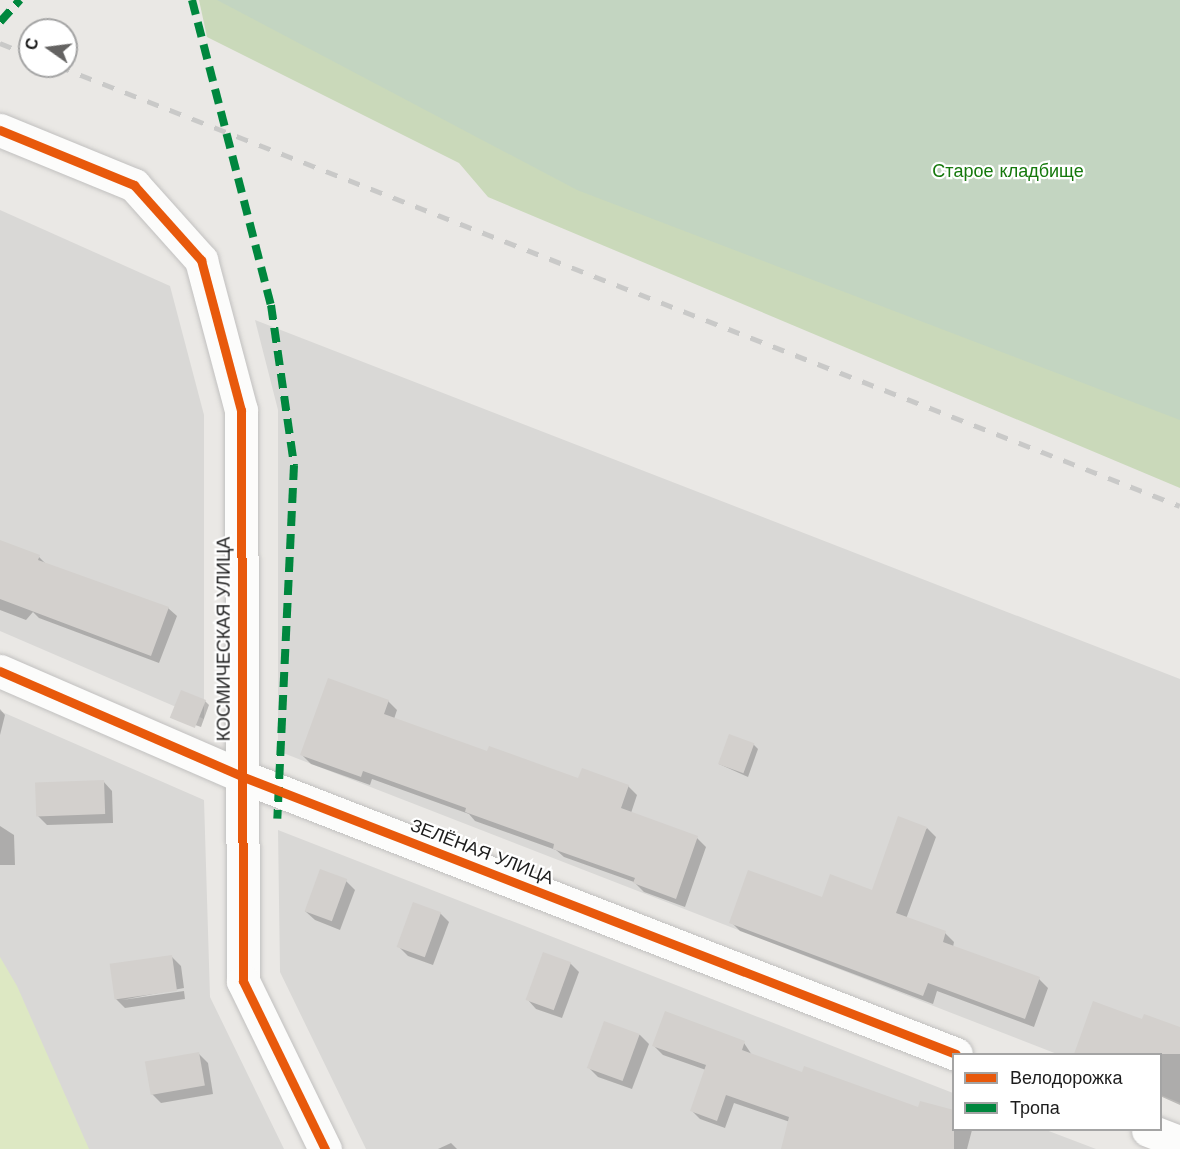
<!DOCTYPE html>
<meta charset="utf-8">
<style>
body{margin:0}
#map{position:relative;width:1180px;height:1149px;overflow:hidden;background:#eae8e5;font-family:"Work Sans",sans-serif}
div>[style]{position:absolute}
.residential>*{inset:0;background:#d9d8d6}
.grass>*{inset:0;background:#dde8c3}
.forest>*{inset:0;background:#cad9ba}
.cemetery>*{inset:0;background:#c3d5c1}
.shadow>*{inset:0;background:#0003}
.building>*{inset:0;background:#d3d0cd;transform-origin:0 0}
.roads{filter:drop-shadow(0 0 2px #c1c0bf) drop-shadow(0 0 2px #c1c0bf)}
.minor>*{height:33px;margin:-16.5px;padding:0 16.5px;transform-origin:16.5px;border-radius:16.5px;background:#fcfcfb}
.rail>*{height:4.5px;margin-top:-2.25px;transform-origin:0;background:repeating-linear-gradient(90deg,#c9c9c8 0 12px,transparent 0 24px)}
.quiet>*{height:8px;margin-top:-4px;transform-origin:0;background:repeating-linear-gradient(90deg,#00873e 0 15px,transparent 0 23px)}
.cycleway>*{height:9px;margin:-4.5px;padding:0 4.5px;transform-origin:4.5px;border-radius:4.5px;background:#e8590c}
span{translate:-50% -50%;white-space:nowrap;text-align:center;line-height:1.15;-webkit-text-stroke:4.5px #fff;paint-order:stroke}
.park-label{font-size:18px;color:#15780c}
.street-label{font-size:18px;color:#1c1c1c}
.legend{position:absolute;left:952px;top:1053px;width:210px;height:78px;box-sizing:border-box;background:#fff;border:2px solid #a4a4a4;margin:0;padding:8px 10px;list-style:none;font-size:18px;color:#1c1c1c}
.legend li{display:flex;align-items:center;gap:12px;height:30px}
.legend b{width:30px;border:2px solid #a4a4a4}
.north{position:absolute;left:18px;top:18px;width:60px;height:60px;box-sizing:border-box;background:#fff;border:2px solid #a4a4a4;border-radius:50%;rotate:284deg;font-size:16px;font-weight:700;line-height:24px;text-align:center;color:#1c1c1c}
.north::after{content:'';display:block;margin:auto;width:21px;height:27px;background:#646362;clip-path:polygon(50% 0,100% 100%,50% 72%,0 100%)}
</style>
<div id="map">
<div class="residential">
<div style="clip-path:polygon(0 210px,170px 286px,204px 415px,204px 719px,0 631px)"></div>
<div style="clip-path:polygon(255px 320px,1180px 679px,1180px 1103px,1161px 1095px,1160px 1054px,1057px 1054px,278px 751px,278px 410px)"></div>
<div style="clip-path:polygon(0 711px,204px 800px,210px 997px,284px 1149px,0 1149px)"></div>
<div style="clip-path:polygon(278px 830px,953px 1093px,954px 1130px,1046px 1130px,1096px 1149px,366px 1149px,280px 972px)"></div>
</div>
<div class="grass">
<div style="clip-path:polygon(0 957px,17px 986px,89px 1149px,0 1149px)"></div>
</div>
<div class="forest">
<div style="clip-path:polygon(199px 0,1180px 0,1180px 488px,488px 197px,459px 163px,207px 37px)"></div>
</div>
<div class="cemetery">
<div style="clip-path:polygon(217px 0,1180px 0,1180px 420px,577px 190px)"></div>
</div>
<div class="shadow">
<div style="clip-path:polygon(0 547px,39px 557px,47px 565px,168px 608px,177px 616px,159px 663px,39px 618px,33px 612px,26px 620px,0 610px)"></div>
<div style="clip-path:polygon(205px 701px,209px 705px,201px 727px,172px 717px)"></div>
<div style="clip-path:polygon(388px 701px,397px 710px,394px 719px,488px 753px,579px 780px,628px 786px,637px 795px,631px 813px,697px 838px,706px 847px,685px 907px,644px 892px,634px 882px,564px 857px,556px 850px,475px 821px,469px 814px,372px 779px,370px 785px,311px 764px,302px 755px)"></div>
<div style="clip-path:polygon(0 709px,5px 715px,0 735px)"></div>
<div style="clip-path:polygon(753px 744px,758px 749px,748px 777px,719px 764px)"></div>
<div style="clip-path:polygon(103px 781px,112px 791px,113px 823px,47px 825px,38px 816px)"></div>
<div style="clip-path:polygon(0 826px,14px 835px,15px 865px,0 865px)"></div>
<div style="clip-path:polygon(927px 828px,936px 837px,906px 919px,945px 933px,954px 942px,953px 947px,1039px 979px,1048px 988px,1034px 1027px,937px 991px,933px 1004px,740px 931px,731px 922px,873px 892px)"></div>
<div style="clip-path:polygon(346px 881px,355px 890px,340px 930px,315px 920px,305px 911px)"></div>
<div style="clip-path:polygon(440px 913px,449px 922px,433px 965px,408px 956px,399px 947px)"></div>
<div style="clip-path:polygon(172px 957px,181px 966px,184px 988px,122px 1000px,184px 991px,185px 999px,125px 1008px,116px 999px)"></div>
<div style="clip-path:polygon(570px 963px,579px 972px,562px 1018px,536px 1009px,527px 999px)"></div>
<div style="clip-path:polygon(1094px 1003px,1143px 1021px,1180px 1028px,1180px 1105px,1160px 1096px,1160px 1054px,1075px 1054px)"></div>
<div style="clip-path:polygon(605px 1023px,640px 1035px,649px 1044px,632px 1089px,598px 1077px,589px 1068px)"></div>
<div style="clip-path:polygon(744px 1043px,752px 1055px,954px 1130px,972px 1130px,967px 1149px,783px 1149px,790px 1122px,734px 1103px,725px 1128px,700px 1119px,692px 1111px,706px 1070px,663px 1055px,654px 1046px)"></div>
<div style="clip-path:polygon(199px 1054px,208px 1063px,213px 1094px,161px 1103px,152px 1094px)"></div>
<div style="clip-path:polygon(451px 1143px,457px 1149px,438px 1149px)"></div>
</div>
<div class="building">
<div style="clip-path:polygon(0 540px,40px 555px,38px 560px,169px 607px,151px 656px,0 599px)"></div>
<div style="clip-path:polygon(328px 678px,389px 700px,384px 714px,487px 751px,489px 746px,578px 778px,582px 768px,629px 785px,621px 808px,698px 836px,676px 899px,633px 883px,635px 878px,553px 849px,554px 844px,465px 812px,466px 808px,363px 771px,361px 777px,300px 755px)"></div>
<div style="left:181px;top:690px;width:27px;height:30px;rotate:22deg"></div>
<div style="left:729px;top:734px;width:27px;height:32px;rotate:20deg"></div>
<div style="left:104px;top:780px;width:34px;height:69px;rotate:88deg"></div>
<div style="clip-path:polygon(898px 816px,927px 827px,896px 913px,946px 931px,943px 942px,1040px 977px,1025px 1019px,928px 983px,923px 996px,729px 923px,748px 870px,822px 897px,830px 874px,872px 890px)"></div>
<div style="left:320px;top:869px;width:29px;height:45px;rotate:20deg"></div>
<div style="left:413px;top:902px;width:30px;height:48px;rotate:20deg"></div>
<div style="left:543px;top:952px;width:30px;height:51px;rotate:20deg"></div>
<div style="left:172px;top:955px;width:36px;height:63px;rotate:82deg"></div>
<div style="clip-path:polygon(1093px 1001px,1142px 1019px,1144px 1014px,1180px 1027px,1180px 1054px,1074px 1054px)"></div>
<div style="clip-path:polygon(665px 1011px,745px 1041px,742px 1050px,802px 1072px,804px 1066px,918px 1107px,920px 1101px,954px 1110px,954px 1149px,781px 1149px,789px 1117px,726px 1095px,717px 1121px,690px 1111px,706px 1065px,652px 1046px)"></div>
<div style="left:604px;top:1021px;width:38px;height:50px;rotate:20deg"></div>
<div style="left:199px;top:1052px;width:34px;height:55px;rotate:80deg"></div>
</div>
<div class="roads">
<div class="minor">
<div style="left:0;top:130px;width:145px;rotate:22.3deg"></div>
<div style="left:134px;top:185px;width:101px;rotate:48.2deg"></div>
<div style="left:201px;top:260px;width:155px;rotate:75.1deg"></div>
<div style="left:241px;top:410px;width:571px;rotate:89.8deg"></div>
<div style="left:243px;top:981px;width:187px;rotate:64deg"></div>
<div style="left:0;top:671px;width:263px;rotate:23.5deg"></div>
<div style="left:241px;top:776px;width:767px;rotate:21.25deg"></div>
<div style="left:1148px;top:1130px;width:34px;rotate:21deg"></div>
</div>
</div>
<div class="rail">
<div style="left:0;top:43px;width:32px;rotate:22deg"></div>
<div style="left:58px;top:66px;width:1205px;rotate:21.41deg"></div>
</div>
<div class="quiet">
<div style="left:192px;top:0;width:315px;rotate:75.5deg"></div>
<div style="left:271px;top:305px;width:162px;rotate:81.8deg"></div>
<div style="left:294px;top:465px;width:354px;rotate:92.7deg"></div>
<div style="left:0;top:22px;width:30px;rotate:-48deg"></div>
</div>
<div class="cycleway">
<div style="left:0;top:130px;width:145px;rotate:22.3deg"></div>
<div style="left:134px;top:185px;width:101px;rotate:48.2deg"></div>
<div style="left:201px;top:260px;width:155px;rotate:75.1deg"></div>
<div style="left:241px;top:410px;width:571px;rotate:89.8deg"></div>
<div style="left:243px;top:981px;width:187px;rotate:64deg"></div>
<div style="left:0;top:671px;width:263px;rotate:23.5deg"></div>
<div style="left:241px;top:776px;width:767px;rotate:21.25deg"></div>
</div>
<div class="park-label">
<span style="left:1008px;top:171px">Старое кладбище</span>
</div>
<div class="street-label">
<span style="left:224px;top:639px;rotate:-90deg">КОСМИЧЕСКАЯ УЛИЦА</span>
<span style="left:482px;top:852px;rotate:21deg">ЗЕЛЁНАЯ УЛИЦА</span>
</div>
<ul class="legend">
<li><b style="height:8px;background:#e8590c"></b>Велодорожка</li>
<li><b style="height:8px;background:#00873e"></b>Тропа</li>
</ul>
<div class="north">С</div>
</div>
